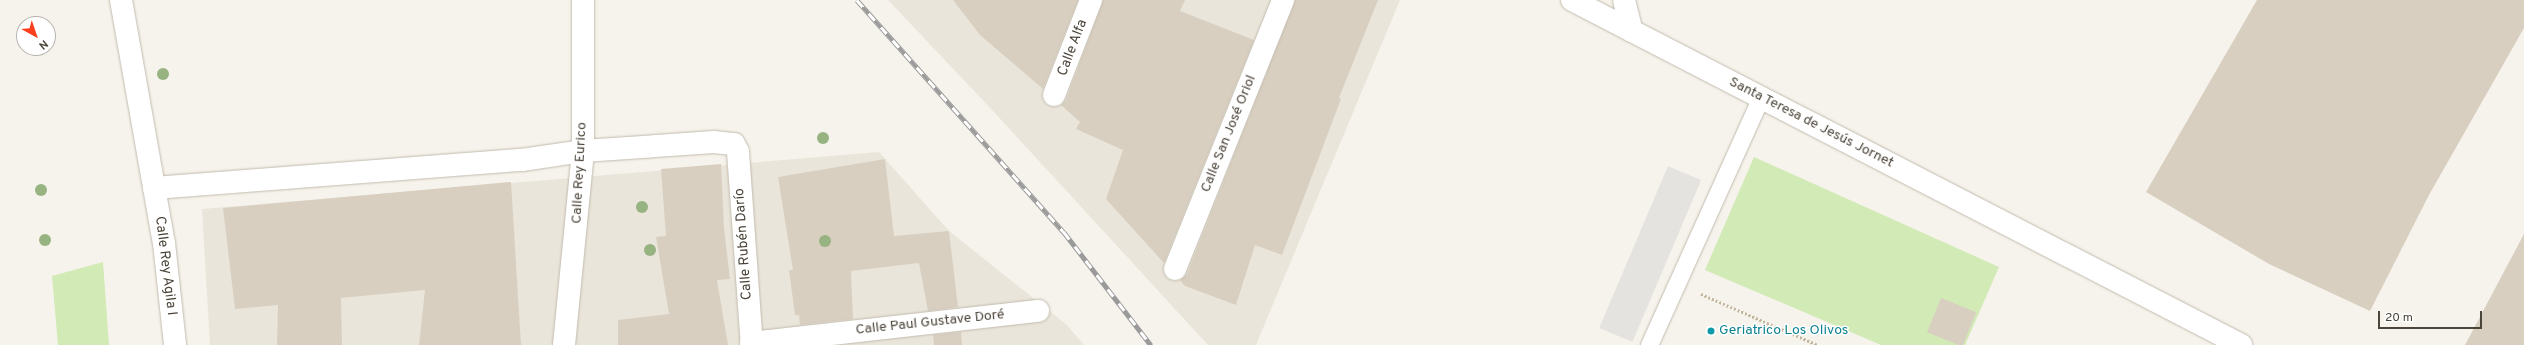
<!DOCTYPE html>
<meta charset="utf-8">
<style>
body{margin:0}
#map{position:relative;width:2524px;height:345px;overflow:hidden;background:#f6f3ec;font-family:Overpass,sans-serif}
div>[style]{position:absolute}
.residential>*{inset:0;background:#eae5da}
.green>*{inset:0;background:#d2eab5}
.parking>*{inset:0;background:#e5e3e0;transform-origin:0 0}
.building>*{inset:0;background:#d8cfc1;transform-origin:0 0}
.path>*{height:2.5px;margin-top:-1.25px;transform-origin:0;background:repeating-linear-gradient(90deg,#c4b79f 0 2px,transparent 0 4px)}
.roads{filter:drop-shadow(0 0 1px #c2bbae) drop-shadow(0 0 1px #c2bbae)}
.lane>*{height:17px;margin:-8.5px;padding:0 8.5px;transform-origin:8.5px;border-radius:8.5px;background:#fff}
.street>*{height:22px;margin:-11px;padding:0 11px;transform-origin:11px;border-radius:11px;background:#fff}
.rail>*{height:4.5px;margin-top:-2.25px;transform-origin:0;background:repeating-linear-gradient(90deg,#fff 0 9px,#9a9a9a 0 18px);box-sizing:border-box;border-block:1px solid #9a9a9a}
.trees>*{width:12px;height:12px;margin:-6px;border-radius:50%;background:#97b381}
.dots>*{width:11px;height:11px;translate:-50% -50%;box-sizing:border-box;border:2px solid #fff;border-radius:50%}
span{translate:-50% -50%;white-space:nowrap;text-align:center;line-height:1.15;-webkit-text-stroke:3px #fff;paint-order:stroke}
.street-label{font-size:14px;color:#4b4439}
.culture-label{font-size:14px;color:#0d838f}
.left{translate:0 -50%;text-align:left}
.north{position:absolute;left:16px;top:16px;width:40px;height:40px;box-sizing:border-box;background:#fff;border:1px solid #b7b4b0;border-radius:50%;rotate:140deg;font-size:11px;font-weight:700;line-height:16px;text-align:center;color:#4b4439}
.north::after{content:'';display:block;margin:auto;width:14px;height:18px;background:#fc3f1d;clip-path:polygon(50% 0,100% 100%,50% 72%,0 100%)}
.scale{position:absolute;left:2378px;top:311px;width:104px;height:18px;box-sizing:border-box;border:2px solid #4b4439;border-top:0;padding-left:5px;font-size:12px;line-height:14px;white-space:nowrap;color:#4b4439;-webkit-text-stroke:3px #fff;paint-order:stroke}
</style>
<div id="map">
<div class="residential">
<div style="clip-path:polygon(888px 0,1400px 0,1256px 345px,1208px 345px,994px 112px)"></div>
<div style="clip-path:polygon(879px 152px,949px 231px,1067px 325px,1084px 345px,210px 345px,202px 209px)"></div>
</div>
<div class="green">
<div style="clip-path:polygon(1754px 157px,1999px 267px,1965px 345px,1881px 345px,1705px 270px)"></div>
<div style="clip-path:polygon(103px 262px,109px 345px,58px 345px,52px 276px)"></div>
</div>
<div class="parking">
<div style="left:1668px;top:166px;width:36px;height:176px;rotate:23deg"></div>
</div>
<div class="building">
<div style="clip-path:polygon(953px 0,1078px 0,1043px 89px,980px 35px)"></div>
<div style="clip-path:polygon(1103px 0,1185px 0,1180px 11px,1254px 40px,1164px 263px,1106px 199px,1123px 150px,1076px 129px,1080px 122px,1061px 105px,1066px 100px)"></div>
<div style="clip-path:polygon(1295px 0,1378px 0,1339px 98px,1341px 99px,1282px 255px,1255px 245px,1236px 305px,1185px 286px,1180px 280px,1187px 274px)"></div>
<div style="clip-path:polygon(2257px 0,2524px 0,2524px 28px,2429px 195px,2370px 311px,2269px 264px,2146px 192px)"></div>
<div style="clip-path:polygon(885px 159px,894px 236px,949px 231px,958px 307px,928px 311px,919px 263px,851px 271px,853px 319px,800px 325px,799px 315px,795px 315px,789px 270px,793px 270px,778px 177px)"></div>
<div style="clip-path:polygon(721px 164px,724px 228px,730px 279px,717px 280px,728px 345px,618px 345px,618px 320px,669px 314px,656px 237px,666px 236px,661px 169px)"></div>
<div style="clip-path:polygon(511px 182px,521px 345px,419px 345px,425px 290px,341px 298px,342px 345px,277px 345px,278px 305px,235px 309px,223px 208px)"></div>
<div style="clip-path:polygon(2524px 234px,2524px 345px,2465px 345px)"></div>
<div style="left:1941px;top:298px;width:38px;height:37px;rotate:22deg"></div>
<div style="clip-path:polygon(961px 332px,962px 345px,934px 345px,933px 335px)"></div>
</div>
<div class="path">
<div style="left:1701px;top:294px;width:128px;rotate:23.6deg"></div>
</div>
<div class="roads">
<div class="lane">
<div style="left:1649px;top:345px;width:272px;rotate:-65.7deg"></div>
</div>
<div class="street">
<div style="left:121px;top:0;width:247px;rotate:80deg"></div>
<div style="left:164px;top:243px;width:103px;rotate:83.8deg"></div>
<div style="left:1572px;top:0;width:753px;rotate:27.28deg"></div>
<div style="left:1624px;top:0;width:32px;rotate:76deg"></div>
<div style="left:1054px;top:95px;width:102px;rotate:-68.7deg"></div>
<div style="left:154px;top:188px;width:369px;rotate:-4.4deg"></div>
<div style="left:522px;top:160px;width:62px;rotate:-8.4deg"></div>
<div style="left:583px;top:151px;width:131px;rotate:-3.9deg"></div>
<div style="left:714px;top:142px;width:20px;rotate:6deg"></div>
<div style="left:734px;top:144px;width:9px;rotate:63deg"></div>
<div style="left:738px;top:152px;width:194px;rotate:85.9deg"></div>
<div style="left:1175px;top:269px;width:290px;rotate:-68.1deg"></div>
<div style="left:751px;top:343px;width:289px;rotate:-6.4deg"></div>
<div style="left:564px;top:345px;width:195px;rotate:-84.4deg"></div>
<div style="left:583px;top:151px;width:151px;rotate:-90deg"></div>
</div>
</div>
<div class="rail">
<div style="left:857px;top:0;width:311px;rotate:48.3deg"></div>
<div style="left:1064px;top:232px;width:143px;rotate:52.4deg"></div>
</div>
<div class="trees">
<div style="left:163px;top:74px"></div>
<div style="left:823px;top:138px"></div>
<div style="left:41px;top:190px"></div>
<div style="left:642px;top:207px"></div>
<div style="left:45px;top:240px"></div>
<div style="left:825px;top:241px"></div>
<div style="left:650px;top:250px"></div>
</div>
<div class="dots">
<div style="left:1711px;top:331px;background:#0f9aa8"></div>
</div>
<div class="street-label">
<span style="left:1073px;top:48px;rotate:-69deg">Calle Alfa</span>
<span style="left:1811px;top:123px;rotate:27deg">Santa Teresa de Jesús Jornet</span>
<span style="left:1229px;top:134px;rotate:-68deg">Calle San José Oriol</span>
<span style="left:580px;top:173px;rotate:-87deg">Calle Rey Eurico</span>
<span style="left:744px;top:244px;rotate:-94deg">Calle Rubén Darío</span>
<span style="left:165px;top:266px;rotate:83deg">Calle Rey Agila I</span>
<span style="left:930px;top:323px;rotate:-6deg">Calle Paul Gustave Doré</span>
</div>
<div class="culture-label">
<span class="left" style="left:1719px;top:331px">Geriatrico Los Olivos</span>
</div>
<div class="north">N</div>
<div class="scale">20 m</div>
</div>
